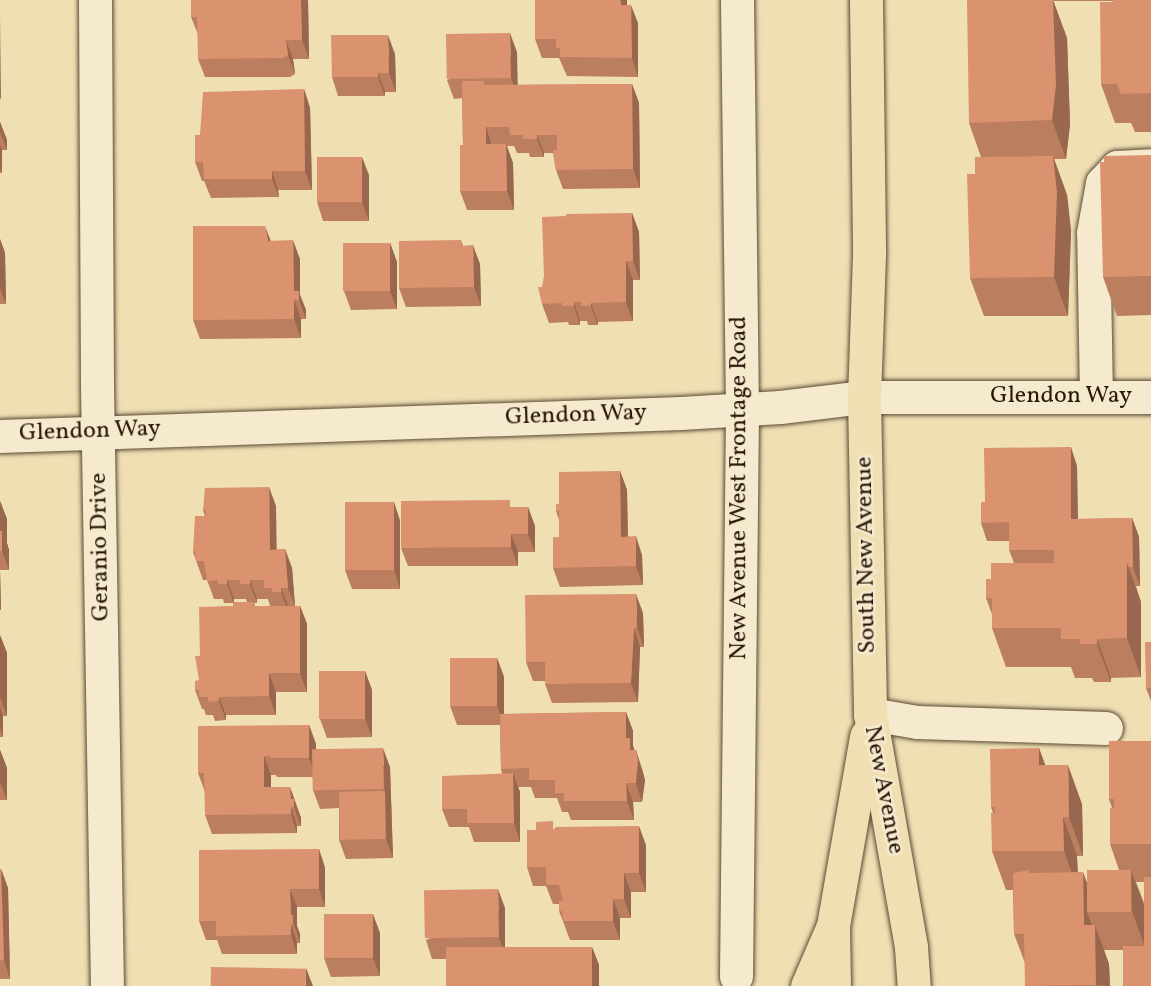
<!DOCTYPE html>
<style>
body{margin:0}
#map{position:relative;width:1151px;height:986px;overflow:hidden;background:#efdfb3;font-family:Vollkorn,serif}
div>[style]{position:absolute}
.roads{filter:drop-shadow(0 0 2px #5a4a35) drop-shadow(0 0 2px #5a4a35)}
.minor>*{height:33px;margin:-16.5px;padding:0 16.5px;transform-origin:16.5px;border-radius:16.5px;background:#f5eace}
.major>*{height:33px;margin:-16.5px;padding:0 16.5px;transform-origin:16.5px;border-radius:16.5px;background:#efdfb3}
.highway>*{height:33px;margin:-16.5px;padding:0 16.5px;transform-origin:16.5px;border-radius:16.5px;background:#efdfb3}
.wall>*{inset:0;background:#bb7e5f}
.shaded-wall>*{inset:0;background:#99664e}
.building>*{inset:0;background:#da926f;transform-origin:0 0}
span{translate:-50% -50%;white-space:nowrap;text-align:center;line-height:1.15;-webkit-text-stroke:5px #f5eace;paint-order:stroke}
.street-label{font-size:24px;color:#29180b}
</style>
<div id="map">
<div class="roads">
<div class="minor">
<div style="left:95px;top:0;width:386px;rotate:89.7deg"></div>
<div style="left:97px;top:386px;width:600px;rotate:89.05deg"></div>
<div style="left:1096px;top:397px;width:164px;rotate:-91deg"></div>
<div style="left:1093px;top:233px;width:51px;rotate:-79.8deg"></div>
<div style="left:1102px;top:183px;width:22px;rotate:-47deg"></div>
<div style="left:1117px;top:167px;width:34px;rotate:-3deg"></div>
<div style="left:0;top:436px;width:681px;rotate:-1.93deg"></div>
<div style="left:681px;top:413px;width:99px;rotate:-3.5deg"></div>
<div style="left:780px;top:407px;width:85px;rotate:-6.8deg"></div>
<div style="left:864px;top:397px;width:287px"></div>
<div style="left:870px;top:714px;width:48px;rotate:9.7deg"></div>
<div style="left:917px;top:722px;width:189px;rotate:1.8deg"></div>
<div style="left:736px;top:976px;width:566px;rotate:-89.39deg"></div>
<div style="left:742px;top:410px;width:410px;rotate:-90.7deg"></div>
</div>
<div class="major">
<div style="left:866px;top:0;width:255px;rotate:89.3deg"></div>
<div style="left:869px;top:255px;width:142px;rotate:92deg"></div>
<div style="left:864px;top:397px;width:317px;rotate:88.9deg"></div>
<div style="left:870px;top:714px;width:237px;rotate:80deg"></div>
<div style="left:911px;top:947px;width:39px;rotate:86deg"></div>
<div style="left:834px;top:986px;width:60px;rotate:-91deg"></div>
<div style="left:833px;top:926px;width:193px;rotate:-80.1deg"></div>
</div>
<div class="highway">
<div style="left:807px;top:986px;width:65px;rotate:-66.6deg"></div>
</div>
</div>
<div class="wall">
<div style="clip-path:polygon(308px 0,309px 59px,293px 59px,295px 74px,290px 77px,205px 77px,198px 59px,198px 34px,191px 17px)"></div>
<div style="clip-path:polygon(1010px 0,1151px 0,1151px 132px,1135px 132px,1131px 123px,1115px 123px,1101px 84px,1113px 1px,1053px 1px,1067px 38px,1070px 124px,1066px 159px,1054px 159px,1067px 195px,1071px 231px,1068px 316px,984px 316px,970px 278px,975px 174px,981px 157px,969px 123px)"></div>
<div style="clip-path:polygon(627px 5px,638px 23px,638px 77px,567px 76px,559px 58px,542px 58px,535px 39px)"></div>
<div style="clip-path:polygon(517px 52px,517px 85px,632px 84px,639px 103px,640px 188px,563px 189px,556px 170px,553px 153px,544px 153px,544px 157px,530px 157px,529px 153px,517px 153px,514px 146px,507px 146px,513px 163px,514px 210px,467px 210px,460px 191px,463px 145px,462px 98px,454px 99px,447px 80px)"></div>
<div style="clip-path:polygon(395px 54px,396px 92px,385px 92px,385px 96px,338px 96px,332px 77px)"></div>
<div style="clip-path:polygon(304px 89px,310px 108px,312px 190px,278px 190px,279px 197px,211px 198px,204px 181px,202px 181px,195px 162px,200px 135px)"></div>
<div style="clip-path:polygon(0 122px,7px 140px,7px 150px,2px 150px,2px 173px,0 173px)"></div>
<div style="clip-path:polygon(1151px 155px,1151px 315px,1117px 316px,1103px 277px)"></div>
<div style="clip-path:polygon(369px 175px,369px 221px,323px 221px,317px 202px)"></div>
<div style="clip-path:polygon(632px 213px,639px 232px,640px 280px,633px 280px,633px 321px,598px 322px,598px 325px,588px 325px,587px 321px,580px 321px,580px 325px,569px 325px,568px 322px,549px 323px,542px 304px,542px 287px)"></div>
<div style="clip-path:polygon(0 239px,5px 253px,6px 304px,0 304px)"></div>
<div style="clip-path:polygon(461px 240px,463px 246px,480px 264px,481px 306px,406px 307px,399px 288px)"></div>
<div style="clip-path:polygon(271px 241px,300px 259px,300px 295px,306px 310px,306px 319px,301px 319px,301px 338px,200px 339px,193px 320px)"></div>
<div style="clip-path:polygon(390px 243px,397px 262px,397px 309px,351px 310px,344px 291px)"></div>
<div style="clip-path:polygon(1077px 466px,1078px 519px,1132px 518px,1139px 537px,1140px 586px,1136px 586px,1141px 602px,1141px 677px,1111px 678px,1111px 682px,1094px 682px,1092px 678px,1075px 678px,1071px 667px,1006px 667px,992px 628px,992px 614px,986px 598px,991px 579px,1014px 563px,1009px 550px,1009px 541px,987px 541px,981px 523px,985px 502px)"></div>
<div style="clip-path:polygon(620px 471px,627px 490px,628px 536px,642px 555px,643px 585px,560px 587px,553px 568px,559px 537px,559px 520px,556px 511px,559px 504px)"></div>
<div style="clip-path:polygon(0 501px,7px 519px,7px 543px,9px 550px,9px 570px,0 570px,1px 610px,0 610px)"></div>
<div style="clip-path:polygon(394px 502px,400px 521px,400px 589px,352px 589px,345px 570px)"></div>
<div style="clip-path:polygon(evenodd,276px 506px,276px 550px,285px 549px,292px 568px,295px 606px,300px 606px,307px 624px,307px 692px,276px 692px,276px 715px,226px 715px,226px 720px,215px 721px,213px 715px,206px 715px,204px 709px,202px 709px,195px 690px,199px 680px,200px 656px,233px 606px,233px 603px,224px 603px,223px 599px,214px 599px,207px 580px,203px 580px,193px 552px,205px 516px,203px 510px,276px 506px,234px 599px,246px 599px,247px 602px,234px 602px,234px 599px,276px 506px,257px 599px,268px 599px,270px 606px,255px 606px,254px 603px,257px 603px,257px 599px)"></div>
<div style="clip-path:polygon(513px 507px,528px 507px,535px 526px,535px 552px,518px 552px,518px 566px,408px 566px,401px 548px)"></div>
<div style="clip-path:polygon(643px 613px,644px 647px,640px 647px,638px 702px,552px 703px,545px 684px,545px 681px,533px 681px,526px 662px)"></div>
<div style="clip-path:polygon(0 635px,7px 653px,7px 716px,3px 716px,3px 737px,0 737px)"></div>
<div style="clip-path:polygon(1151px 642px,1151px 701px,1146px 688px)"></div>
<div style="clip-path:polygon(497px 658px,504px 677px,504px 714px,626px 712px,633px 731px,633px 746px,642px 769px,645px 780px,642px 802px,633px 802px,634px 820px,571px 820px,568px 812px,562px 812px,557px 798px,535px 798px,531px 787px,518px 787px,520px 792px,520px 842px,474px 842px,469px 827px,449px 827px,442px 809px,502px 774px,501px 769px,500px 725px,457px 725px,450px 706px)"></div>
<div style="clip-path:polygon(365px 671px,372px 690px,372px 737px,327px 738px,320px 719px)"></div>
<div style="clip-path:polygon(309px 725px,316px 744px,316px 749px,390px 767px,393px 858px,346px 859px,339px 840px,339px 808px,320px 809px,313px 790px,313px 777px,277px 777px,276px 775px,271px 775px,271px 787px,290px 787px,301px 818px,301px 826px,297px 826px,297px 833px,212px 834px,205px 815px,205px 792px,198px 773px)"></div>
<div style="clip-path:polygon(evenodd,1151px 741px,1151px 986px,1123px 950px,1104px 950px,1109px 964px,1110px 986px,1025px 986px,1025px 963px,1014px 934px,1013px 890px,1006px 890px,992px 851px,993px 813px,991px 807px,1039px 748px,1045px 765px,1082px 804px,1083px 856px,1077px 856px,1078px 872px,1087px 884px,1119px 870px,1110px 844px,1112px 808px,1109px 799px,1151px 741px,1136px 882px,1144px 882px,1144px 903px,1136px 882px)"></div>
<div style="clip-path:polygon(0 750px,7px 768px,7px 800px,0 800px)"></div>
<div style="clip-path:polygon(555px 828px,646px 845px,646px 892px,631px 892px,631px 918px,620px 918px,620px 940px,570px 940px,559px 911px,559px 904px,553px 904px,546px 886px,533px 886px,527px 867px)"></div>
<div style="clip-path:polygon(319px 849px,325px 868px,325px 907px,297px 907px,297px 926px,300px 934px,300px 943px,297px 943px,297px 954px,222px 954px,217px 940px,206px 940px,199px 921px)"></div>
<div style="clip-path:polygon(0 869px,1px 869px,8px 888px,10px 979px,0 979px)"></div>
<div style="clip-path:polygon(505px 908px,505px 947px,592px 947px,599px 965px,599px 986px,446px 986px,446px 959px,432px 959px,426px 940px)"></div>
<div style="clip-path:polygon(380px 933px,380px 976px,331px 977px,324px 958px)"></div>
</div>
<div class="shaded-wall">
<div style="clip-path:polygon(301px 0,308px 0,309px 59px,302px 40px)"></div>
<div style="clip-path:polygon(620px 0,627px 0,627px 23px,621px 5px)"></div>
<div style="clip-path:polygon(1053px 0,1067px 38px,1070px 124px,1066px 159px,1052px 120px)"></div>
<div style="clip-path:polygon(631px 5px,638px 23px,638px 77px,632px 58px)"></div>
<div style="clip-path:polygon(0 15px,0 16px,1px 100px,0 97px)"></div>
<div style="clip-path:polygon(510px 33px,517px 52px,518px 97px,511px 78px)"></div>
<div style="clip-path:polygon(388px 35px,395px 54px,396px 92px,389px 73px)"></div>
<div style="clip-path:polygon(286px 40px,293px 59px,295px 74px,288px 55px)"></div>
<div style="clip-path:polygon(378px 73px,385px 92px,385px 96px,378px 77px)"></div>
<div style="clip-path:polygon(632px 84px,639px 103px,640px 188px,633px 169px)"></div>
<div style="clip-path:polygon(304px 89px,310px 108px,312px 190px,305px 171px)"></div>
<div style="clip-path:polygon(0 122px,7px 140px,7px 150px,0 132px)"></div>
<div style="clip-path:polygon(486px 127px,492px 146px,486px 144px)"></div>
<div style="clip-path:polygon(537px 135px,544px 153px,544px 157px,537px 139px)"></div>
<div style="clip-path:polygon(506px 144px,513px 163px,514px 210px,507px 191px)"></div>
<div style="clip-path:polygon(0 145px,2px 150px,2px 173px,0 168px)"></div>
<div style="clip-path:polygon(1053px 156px,1067px 195px,1071px 231px,1068px 316px,1054px 277px)"></div>
<div style="clip-path:polygon(362px 157px,369px 175px,369px 221px,362px 202px)"></div>
<div style="clip-path:polygon(272px 171px,278px 190px,279px 197px,272px 179px)"></div>
<div style="clip-path:polygon(632px 213px,639px 232px,640px 280px,633px 261px)"></div>
<div style="clip-path:polygon(265px 226px,272px 244px,268px 241px)"></div>
<div style="clip-path:polygon(0 239px,5px 253px,6px 304px,0 288px)"></div>
<div style="clip-path:polygon(293px 240px,300px 259px,300px 295px,306px 310px,306px 319px,299px 300px,294px 291px)"></div>
<div style="clip-path:polygon(390px 243px,397px 262px,397px 309px,390px 291px)"></div>
<div style="clip-path:polygon(473px 245px,480px 264px,481px 306px,474px 287px)"></div>
<div style="clip-path:polygon(626px 261px,633px 280px,633px 321px,626px 302px)"></div>
<div style="clip-path:polygon(294px 300px,301px 319px,301px 338px,294px 319px)"></div>
<div style="clip-path:polygon(574px 302px,580px 321px,580px 325px,574px 306px)"></div>
<div style="clip-path:polygon(591px 303px,598px 322px,598px 325px,591px 306px)"></div>
<div style="clip-path:polygon(1071px 447px,1077px 466px,1078px 537px,1071px 519px)"></div>
<div style="clip-path:polygon(620px 471px,627px 490px,628px 555px,621px 537px)"></div>
<div style="clip-path:polygon(269px 487px,276px 506px,277px 569px,270px 550px)"></div>
<div style="clip-path:polygon(0 501px,7px 519px,7px 543px,9px 550px,9px 570px,2px 551px,0 532px)"></div>
<div style="clip-path:polygon(394px 502px,400px 521px,400px 589px,394px 570px)"></div>
<div style="clip-path:polygon(528px 507px,535px 526px,535px 552px,528px 534px)"></div>
<div style="clip-path:polygon(1132px 518px,1139px 537px,1140px 586px,1133px 567px)"></div>
<div style="clip-path:polygon(511px 534px,518px 552px,518px 566px,511px 547px)"></div>
<div style="clip-path:polygon(636px 536px,642px 555px,643px 585px,636px 566px)"></div>
<div style="clip-path:polygon(285px 549px,292px 568px,295px 606px,288px 588px)"></div>
<div style="clip-path:polygon(1127px 563px,1141px 602px,1141px 677px,1127px 638px)"></div>
<div style="clip-path:polygon(0 570px,1px 610px,0 608px)"></div>
<div style="clip-path:polygon(227px 580px,234px 599px,234px 603px,227px 584px)"></div>
<div style="clip-path:polygon(250px 580px,257px 599px,257px 603px,250px 584px)"></div>
<div style="clip-path:polygon(281px 588px,288px 606px,288px 611px,281px 592px)"></div>
<div style="clip-path:polygon(636px 594px,643px 613px,644px 647px,637px 628px)"></div>
<div style="clip-path:polygon(300px 606px,307px 624px,307px 692px,300px 673px)"></div>
<div style="clip-path:polygon(634px 628px,640px 647px,638px 702px,631px 683px)"></div>
<div style="clip-path:polygon(0 635px,7px 653px,7px 716px,0 697px)"></div>
<div style="clip-path:polygon(1097px 639px,1111px 678px,1111px 682px,1097px 644px)"></div>
<div style="clip-path:polygon(497px 658px,504px 677px,504px 725px,497px 706px)"></div>
<div style="clip-path:polygon(365px 671px,372px 690px,372px 737px,365px 718px)"></div>
<div style="clip-path:polygon(269px 673px,276px 692px,276px 715px,269px 696px)"></div>
<div style="clip-path:polygon(219px 697px,226px 715px,226px 720px,219px 701px)"></div>
<div style="clip-path:polygon(0 707px,3px 716px,3px 737px,0 727px)"></div>
<div style="clip-path:polygon(626px 712px,633px 731px,633px 746px,637px 757px,637px 769px,626px 738px)"></div>
<div style="clip-path:polygon(309px 725px,316px 744px,316px 776px,309px 758px)"></div>
<div style="clip-path:polygon(383px 748px,390px 767px,393px 858px,386px 839px)"></div>
<div style="clip-path:polygon(1039px 748px,1053px 787px,1039px 765px)"></div>
<div style="clip-path:polygon(0 750px,7px 768px,7px 800px,0 782px)"></div>
<div style="clip-path:polygon(636px 750px,642px 769px,645px 780px,642px 802px,636px 783px)"></div>
<div style="clip-path:polygon(264px 756px,271px 775px,271px 806px,264px 787px)"></div>
<div style="clip-path:polygon(1068px 765px,1082px 804px,1083px 856px,1069px 817px)"></div>
<div style="clip-path:polygon(513px 773px,520px 792px,520px 842px,514px 823px)"></div>
<div style="clip-path:polygon(626px 783px,633px 802px,634px 820px,627px 801px)"></div>
<div style="clip-path:polygon(290px 787px,301px 818px,301px 826px,291px 799px)"></div>
<div style="clip-path:polygon(291px 807px,297px 826px,297px 833px,291px 814px)"></div>
<div style="clip-path:polygon(1063px 817px,1077px 856px,1078px 889px,1064px 851px)"></div>
<div style="clip-path:polygon(639px 826px,646px 845px,646px 892px,639px 873px)"></div>
<div style="clip-path:polygon(319px 849px,325px 868px,325px 907px,319px 889px)"></div>
<div style="clip-path:polygon(1px 869px,8px 888px,10px 979px,4px 960px)"></div>
<div style="clip-path:polygon(1131px 870px,1145px 908px,1146px 950px,1132px 911px)"></div>
<div style="clip-path:polygon(1083px 872px,1097px 910px,1087px 912px,1095px 934px,1095px 925px,1109px 964px,1110px 986px,1096px 985px,1084px 925px)"></div>
<div style="clip-path:polygon(624px 873px,631px 892px,631px 918px,624px 899px)"></div>
<div style="clip-path:polygon(290px 889px,297px 907px,297px 926px,300px 934px,300px 943px,291px 915px)"></div>
<div style="clip-path:polygon(498px 889px,505px 908px,505px 956px,499px 937px)"></div>
<div style="clip-path:polygon(613px 899px,620px 918px,620px 940px,613px 921px)"></div>
<div style="clip-path:polygon(373px 914px,380px 933px,380px 976px,373px 958px)"></div>
<div style="clip-path:polygon(291px 924px,297px 943px,297px 954px,291px 935px)"></div>
<div style="clip-path:polygon(592px 947px,599px 965px,599px 986px,592px 986px)"></div>
<div style="clip-path:polygon(306px 968px,313px 986px,306px 986px)"></div>
</div>
<div class="building">
<div style="clip-path:polygon(191px 0,301px 0,302px 40px,286px 40px,288px 55px,283px 58px,198px 59px,197px 17px,191px 17px)"></div>
<div style="clip-path:polygon(535px 0,620px 0,621px 5px,631px 5px,632px 58px,560px 57px,560px 48px,556px 48px,556px 39px,535px 39px)"></div>
<div style="clip-path:polygon(967px 0,1053px 0,1056px 85px,1052px 120px,969px 123px)"></div>
<div style="clip-path:polygon(1113px 0,1151px 0,1151px 93px,1121px 94px,1117px 84px,1101px 84px,1100px 2px,1113px 2px)"></div>
<div style="left:510px;top:33px;width:45px;height:64px;rotate:89deg"></div>
<div style="clip-path:polygon(331px 35px,388px 35px,389px 73px,378px 73px,378px 77px,332px 77px)"></div>
<div style="clip-path:polygon(462px 81px,484px 81px,484px 85px,632px 84px,633px 169px,556px 170px,553px 150px,557px 150px,557px 135px,537px 135px,537px 139px,523px 139px,523px 135px,510px 135px,509px 127px,486px 127px,486px 144px,506px 144px,507px 191px,460px 191px,460px 145px,463px 145px)"></div>
<div style="clip-path:polygon(304px 89px,305px 171px,272px 171px,272px 179px,204px 179px,203px 162px,195px 162px,195px 135px,200px 135px,203px 92px)"></div>
<div style="clip-path:polygon(1151px 155px,1151px 276px,1103px 277px,1100px 162px,1104px 162px,1104px 156px)"></div>
<div style="clip-path:polygon(1053px 156px,1057px 192px,1054px 277px,970px 278px,967px 174px,975px 174px,975px 157px)"></div>
<div style="left:317px;top:157px;width:45px;height:45px"></div>
<div style="clip-path:polygon(632px 213px,633px 261px,626px 261px,626px 302px,591px 303px,591px 306px,581px 306px,581px 302px,574px 302px,574px 306px,562px 306px,562px 303px,542px 304px,538px 287px,542px 287px,544px 276px,542px 217px,566px 216px,566px 214px)"></div>
<div style="clip-path:polygon(193px 226px,265px 226px,268px 241px,293px 240px,294px 291px,299px 291px,299px 300px,294px 300px,294px 319px,193px 320px)"></div>
<div style="clip-path:polygon(461px 240px,461px 246px,473px 245px,474px 287px,399px 288px,399px 241px)"></div>
<div style="left:390px;top:243px;width:48px;height:47px;rotate:90deg"></div>
<div style="clip-path:polygon(1071px 447px,1071px 519px,1132px 518px,1133px 567px,1129px 567px,1127px 563px,1054px 563px,1054px 550px,1009px 550px,1009px 522px,981px 523px,981px 502px,985px 502px,984px 448px)"></div>
<div style="clip-path:polygon(620px 471px,621px 537px,636px 536px,636px 566px,553px 568px,553px 537px,559px 537px,559px 511px,556px 511px,556px 504px,559px 504px,559px 472px)"></div>
<div style="clip-path:polygon(269px 487px,270px 550px,285px 549px,288px 588px,281px 588px,281px 592px,272px 592px,272px 588px,264px 588px,264px 580px,250px 580px,250px 584px,240px 584px,240px 580px,227px 580px,227px 584px,218px 584px,218px 580px,207px 581px,204px 561px,196px 561px,195px 552px,193px 552px,195px 516px,206px 516px,206px 510px,203px 510px,205px 488px)"></div>
<div style="clip-path:polygon(510px 500px,510px 507px,528px 507px,528px 534px,511px 534px,511px 547px,401px 548px,401px 501px)"></div>
<div style="left:394px;top:502px;width:68px;height:49px;rotate:90deg"></div>
<div style="left:0;top:531px;width:2px;height:20px"></div>
<div style="clip-path:polygon(991px 563px,1127px 563px,1127px 638px,1097px 639px,1097px 644px,1080px 644px,1080px 639px,1061px 639px,1061px 628px,992px 628px,992px 598px,986px 598px,986px 579px,991px 579px)"></div>
<div style="clip-path:polygon(636px 594px,637px 628px,634px 628px,631px 683px,545px 684px,545px 662px,526px 662px,525px 595px)"></div>
<div style="clip-path:polygon(233px 602px,253px 602px,253px 606px,300px 606px,300px 673px,269px 673px,269px 696px,219px 697px,219px 701px,208px 702px,208px 697px,199px 697px,199px 690px,195px 690px,195px 681px,199px 680px,195px 656px,200px 656px,199px 607px,233px 606px)"></div>
<div style="clip-path:polygon(1145px 642px,1151px 642px,1151px 688px,1146px 688px)"></div>
<div style="left:450px;top:658px;width:47px;height:48px"></div>
<div style="left:319px;top:671px;width:46px;height:48px"></div>
<div style="clip-path:polygon(626px 712px,626px 738px,630px 738px,630px 750px,636px 750px,638px 761px,636px 783px,626px 783px,627px 801px,564px 801px,564px 793px,555px 793px,555px 780px,529px 780px,529px 768px,501px 769px,500px 714px)"></div>
<div style="clip-path:polygon(309px 725px,309px 758px,270px 758px,270px 756px,264px 756px,264px 787px,290px 787px,291px 799px,294px 799px,294px 807px,291px 807px,291px 814px,205px 815px,204px 773px,198px 773px,198px 726px)"></div>
<div style="clip-path:polygon(1109px 741px,1151px 741px,1151px 844px,1110px 844px,1110px 808px,1114px 808px,1114px 799px,1109px 799px)"></div>
<div style="left:383px;top:748px;width:41px;height:71px;rotate:89deg"></div>
<div style="clip-path:polygon(1039px 748px,1039px 765px,1068px 765px,1069px 817px,1063px 817px,1064px 851px,992px 851px,991px 813px,995px 813px,995px 807px,991px 807px,990px 749px)"></div>
<div style="clip-path:polygon(513px 773px,514px 823px,467px 823px,467px 809px,442px 809px,442px 776px)"></div>
<div style="left:385px;top:791px;width:48px;height:46px;rotate:89deg"></div>
<div style="clip-path:polygon(553px 821px,553px 830px,556px 827px,639px 826px,639px 873px,624px 873px,624px 899px,613px 899px,613px 921px,563px 921px,562px 911px,559px 911px,559px 901px,563px 901px,559px 885px,546px 885px,546px 867px,527px 867px,527px 830px,536px 830px,536px 822px)"></div>
<div style="clip-path:polygon(319px 849px,319px 889px,290px 889px,291px 915px,293px 915px,293px 924px,291px 924px,291px 935px,216px 936px,216px 921px,199px 921px,199px 850px)"></div>
<div style="clip-path:polygon(0 869px,1px 869px,4px 960px,0 960px)"></div>
<div style="clip-path:polygon(1029px 870px,1029px 873px,1083px 872px,1084px 925px,1095px 925px,1096px 985px,1025px 986px,1024px 934px,1014px 934px,1013px 873px)"></div>
<div style="left:1087px;top:870px;width:44px;height:42px"></div>
<div style="clip-path:polygon(1144px 877px,1151px 877px,1151px 986px,1123px 986px,1123px 946px,1144px 946px)"></div>
<div style="left:498px;top:889px;width:48px;height:74px;rotate:89deg"></div>
<div style="left:324px;top:914px;width:49px;height:44px"></div>
<div style="left:446px;top:947px;width:146px;height:39px"></div>
<div style="left:211px;top:967px;width:95px;height:19px;rotate:1deg"></div>
</div>
<div class="street-label">
<span style="left:1061px;top:397px">Glendon Way</span>
<span style="left:576px;top:416px;rotate:-2deg">Glendon Way</span>
<span style="left:90px;top:432px;rotate:-2deg">Glendon Way</span>
<span style="left:740px;top:488px;rotate:-90deg">New Avenue West Frontage Road</span>
<span style="left:101px;top:547px;rotate:-91deg">Geranio Drive</span>
<span style="left:867px;top:555px;rotate:-91deg">South New Avenue</span>
<span style="left:883px;top:790px;rotate:79deg">New Avenue</span>
</div>
</div>
